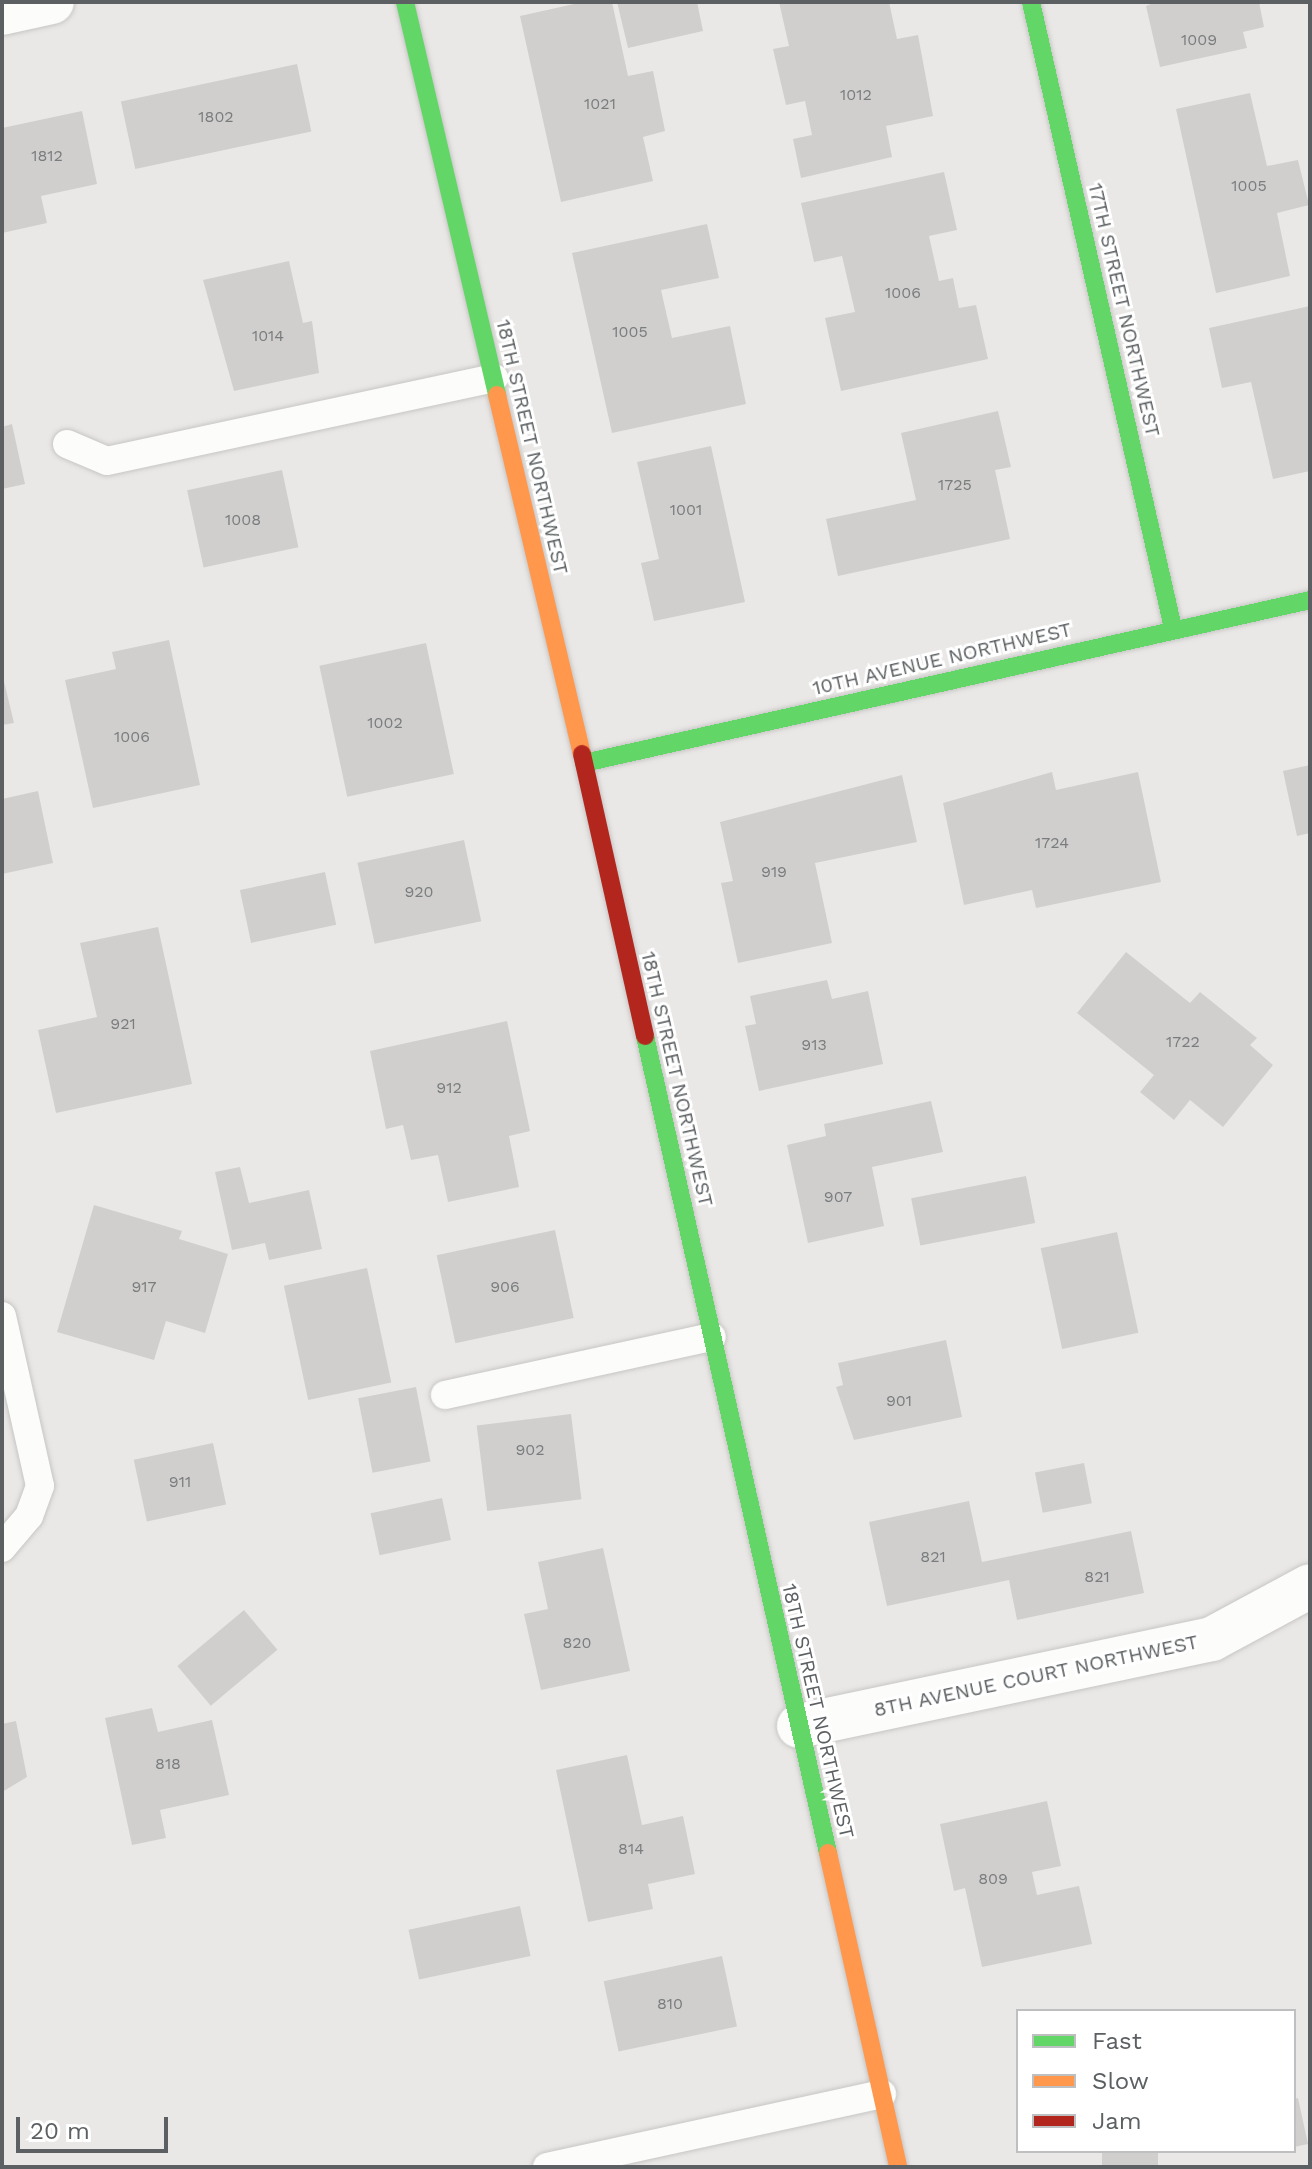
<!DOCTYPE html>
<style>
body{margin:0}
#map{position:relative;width:1312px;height:2169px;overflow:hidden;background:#eae8e6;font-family:"Work Sans",sans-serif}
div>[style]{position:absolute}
.building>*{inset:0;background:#d1cfce;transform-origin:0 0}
.roads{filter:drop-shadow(0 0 2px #c7c6c5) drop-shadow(0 0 2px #c7c6c5)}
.lane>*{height:28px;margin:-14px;padding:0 14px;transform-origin:14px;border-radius:14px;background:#fcfcfb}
.street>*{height:44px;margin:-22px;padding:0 22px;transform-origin:22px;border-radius:22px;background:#fcfcfb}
.fast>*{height:18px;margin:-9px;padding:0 9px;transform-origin:9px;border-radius:9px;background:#63d668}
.slow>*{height:18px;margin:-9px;padding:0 9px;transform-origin:9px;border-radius:9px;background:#ff974d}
.jam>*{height:18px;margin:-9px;padding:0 9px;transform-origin:9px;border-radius:9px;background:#b3261e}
span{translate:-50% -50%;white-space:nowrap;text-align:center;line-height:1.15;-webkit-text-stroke:6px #fff;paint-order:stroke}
.number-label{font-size:16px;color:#7a7d7e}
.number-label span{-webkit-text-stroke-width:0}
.street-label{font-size:20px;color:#5c6062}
.frame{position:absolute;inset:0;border:4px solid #5c6062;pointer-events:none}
.legend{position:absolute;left:1016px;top:2009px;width:280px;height:144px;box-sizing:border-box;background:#fff;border:2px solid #bebfc0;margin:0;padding:10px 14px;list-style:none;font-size:24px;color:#5c6062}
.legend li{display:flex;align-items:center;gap:16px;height:40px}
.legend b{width:40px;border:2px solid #bebfc0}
.scale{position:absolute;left:16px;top:2117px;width:152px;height:36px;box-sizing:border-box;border:4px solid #5c6062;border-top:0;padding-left:10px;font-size:24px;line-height:28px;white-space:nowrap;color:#5c6062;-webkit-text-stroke:6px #fff;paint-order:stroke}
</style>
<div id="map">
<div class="building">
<div style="clip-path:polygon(583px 2px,612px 2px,628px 76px,653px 71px,665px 131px,643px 137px,653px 181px,561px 202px,520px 16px)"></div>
<div style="clip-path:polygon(617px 2px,697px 2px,703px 31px,628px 48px)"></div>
<div style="clip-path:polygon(779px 2px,889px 2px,897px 39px,918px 35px,933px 116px,886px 126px,892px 157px,801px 178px,793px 139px,812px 135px,805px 101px,786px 105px,773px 49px,789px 46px)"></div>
<div style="clip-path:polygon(1156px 2px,1259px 2px,1264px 27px,1243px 32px,1247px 48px,1160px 67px,1146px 6px)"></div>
<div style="left:297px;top:64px;width:69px;height:180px;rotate:78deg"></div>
<div style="clip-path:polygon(1250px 93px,1267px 166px,1298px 160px,1309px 205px,1277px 213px,1290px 276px,1216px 293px,1176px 109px)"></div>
<div style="clip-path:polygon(82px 111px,97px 184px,41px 196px,47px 223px,2px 233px,2px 128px)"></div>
<div style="clip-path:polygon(944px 172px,957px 230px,929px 236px,939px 281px,953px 278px,959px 308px,976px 305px,988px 359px,841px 391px,825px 318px,855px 312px,842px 256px,814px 262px,801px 203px)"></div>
<div style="clip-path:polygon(707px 224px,719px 278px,661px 290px,672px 338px,730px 326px,746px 404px,612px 433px,572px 253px)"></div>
<div style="clip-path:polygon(289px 261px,303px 323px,312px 321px,319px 373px,234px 391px,203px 280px)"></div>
<div style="clip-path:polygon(1310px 306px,1310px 471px,1273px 479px,1251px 382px,1222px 388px,1209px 328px)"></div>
<div style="clip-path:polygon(998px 411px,1011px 467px,995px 470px,1010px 539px,838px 576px,826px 519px,916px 500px,901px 433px)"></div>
<div style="clip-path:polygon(12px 424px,25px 484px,2px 489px,2px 427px)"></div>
<div style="clip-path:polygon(711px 446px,745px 602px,654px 621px,641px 563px,659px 559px,637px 462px)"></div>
<div style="left:282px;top:470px;width:79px;height:97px;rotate:78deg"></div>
<div style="clip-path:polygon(169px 640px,200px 785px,93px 808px,65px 680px,116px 669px,112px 652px)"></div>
<div style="left:426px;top:643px;width:134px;height:109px;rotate:78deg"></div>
<div style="clip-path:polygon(2px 673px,14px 723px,2px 725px)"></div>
<div style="clip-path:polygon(1310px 765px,1310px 833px,1297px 836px,1283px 771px)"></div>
<div style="clip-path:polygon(1052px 772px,1056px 790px,1138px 772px,1161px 882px,1036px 908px,1032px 890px,964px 905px,943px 803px)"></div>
<div style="clip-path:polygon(902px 775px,917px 842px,815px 863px,832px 943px,738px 963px,721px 883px,733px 881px,720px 822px)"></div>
<div style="clip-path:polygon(38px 791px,53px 863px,2px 874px,2px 799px)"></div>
<div style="left:464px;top:840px;width:83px;height:109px;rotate:78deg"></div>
<div style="left:325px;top:872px;width:54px;height:87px;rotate:78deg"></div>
<div style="clip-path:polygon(158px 927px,192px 1084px,56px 1113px,38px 1030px,97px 1017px,80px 943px)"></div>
<div style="clip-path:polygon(1126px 952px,1190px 1003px,1200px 992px,1257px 1038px,1250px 1045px,1273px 1065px,1223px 1127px,1190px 1100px,1174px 1120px,1140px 1092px,1154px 1075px,1077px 1013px)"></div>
<div style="clip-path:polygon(827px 980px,832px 999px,868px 991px,883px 1064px,759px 1091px,745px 1026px,756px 1024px,750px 996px)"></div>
<div style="clip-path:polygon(507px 1021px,530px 1131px,509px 1136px,519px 1187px,448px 1202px,438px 1155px,411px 1160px,403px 1125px,386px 1129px,370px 1051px)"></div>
<div style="clip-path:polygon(931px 1101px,943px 1152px,872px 1167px,884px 1226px,808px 1243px,787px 1145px,826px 1136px,824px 1124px)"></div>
<div style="clip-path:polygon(240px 1167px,249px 1203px,309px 1190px,322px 1249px,269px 1260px,265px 1243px,232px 1250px,215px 1172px)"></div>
<div style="left:1026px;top:1176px;width:48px;height:117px;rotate:79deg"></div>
<div style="clip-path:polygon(94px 1205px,182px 1231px,179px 1239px,228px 1254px,205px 1333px,166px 1321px,154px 1360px,57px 1332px)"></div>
<div style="left:555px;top:1230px;width:90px;height:121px;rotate:78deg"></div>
<div style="left:1117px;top:1232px;width:103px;height:78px;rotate:78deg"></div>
<div style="left:367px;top:1268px;width:117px;height:85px;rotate:78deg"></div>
<div style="clip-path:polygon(946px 1340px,962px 1417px,854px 1440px,836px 1387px,843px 1385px,838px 1363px)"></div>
<div style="left:416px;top:1387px;width:76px;height:59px;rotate:79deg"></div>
<div style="left:571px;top:1414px;width:86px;height:95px;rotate:83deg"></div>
<div style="left:213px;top:1443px;width:63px;height:81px;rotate:78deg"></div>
<div style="left:1084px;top:1463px;width:41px;height:50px;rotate:79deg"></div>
<div style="left:442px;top:1498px;width:43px;height:73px;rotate:78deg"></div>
<div style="clip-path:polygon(969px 1501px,982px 1562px,1131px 1531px,1144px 1593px,1017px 1620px,1009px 1580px,887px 1606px,869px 1522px)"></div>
<div style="clip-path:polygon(603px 1548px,630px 1671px,541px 1690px,524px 1614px,548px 1609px,538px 1562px)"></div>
<div style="left:244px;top:1610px;width:52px;height:87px;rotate:50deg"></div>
<div style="clip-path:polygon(152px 1708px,158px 1732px,212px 1720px,229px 1795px,160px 1810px,166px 1838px,132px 1845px,105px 1718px)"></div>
<div style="clip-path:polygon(16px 1721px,27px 1777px,2px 1792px,2px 1724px)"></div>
<div style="clip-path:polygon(627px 1755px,642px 1825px,683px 1816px,695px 1874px,648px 1884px,653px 1909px,588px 1922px,556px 1770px)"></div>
<div style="clip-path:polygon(1047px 1801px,1061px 1866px,1032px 1872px,1037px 1895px,1079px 1886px,1092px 1944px,982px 1967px,965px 1888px,954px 1891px,940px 1824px)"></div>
<div style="left:520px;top:1906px;width:51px;height:114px;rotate:78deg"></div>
<div style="left:722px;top:1956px;width:72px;height:121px;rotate:78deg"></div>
<div style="clip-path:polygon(1298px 2098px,1308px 2144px,1294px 2147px,1294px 2099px)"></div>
<div style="left:1102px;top:2151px;width:56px;height:16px"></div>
</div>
<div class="roads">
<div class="lane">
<div style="left:67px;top:444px;width:43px;rotate:23deg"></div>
<div style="left:107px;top:461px;width:396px;rotate:-12.1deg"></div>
<div style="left:2px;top:1316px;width:174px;rotate:77.4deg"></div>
<div style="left:40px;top:1486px;width:32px;rotate:110deg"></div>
<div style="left:29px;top:1516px;width:42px;rotate:130.2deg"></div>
<div style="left:445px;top:1395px;width:273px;rotate:-12.3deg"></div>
<div style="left:547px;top:2167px;width:343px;rotate:-12.3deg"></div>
</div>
<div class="street">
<div style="left:2px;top:13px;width:51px;rotate:-12.4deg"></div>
<div style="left:799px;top:1726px;width:422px;rotate:-11.9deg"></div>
<div style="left:1212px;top:1639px;width:111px;rotate:-28.4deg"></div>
</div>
<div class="fast">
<div style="left:405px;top:2px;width:404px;rotate:76.8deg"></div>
<div style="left:1031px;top:2px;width:642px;rotate:77.22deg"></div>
<div style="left:584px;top:763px;width:744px;rotate:-12.65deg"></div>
<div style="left:645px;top:1036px;width:837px;rotate:77.37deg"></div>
</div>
<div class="slow">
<div style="left:497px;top:395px;width:369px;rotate:76.7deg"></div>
<div style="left:828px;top:1853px;width:322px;rotate:77.4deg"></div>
</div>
<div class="jam">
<div style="left:582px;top:754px;width:289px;rotate:77.4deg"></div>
</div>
</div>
<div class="number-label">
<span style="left:1199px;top:40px">1009</span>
<span style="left:856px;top:95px">1012</span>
<span style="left:600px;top:104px">1021</span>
<span style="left:216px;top:117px">1802</span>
<span style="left:47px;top:156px">1812</span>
<span style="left:1249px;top:186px">1005</span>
<span style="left:903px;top:293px">1006</span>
<span style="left:630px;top:332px">1005</span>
<span style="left:268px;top:336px">1014</span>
<span style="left:955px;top:485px">1725</span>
<span style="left:686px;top:510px">1001</span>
<span style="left:243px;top:520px">1008</span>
<span style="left:385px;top:723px">1002</span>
<span style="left:132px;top:737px">1006</span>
<span style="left:1052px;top:843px">1724</span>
<span style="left:774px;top:872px">919</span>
<span style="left:419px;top:892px">920</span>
<span style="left:123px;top:1024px">921</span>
<span style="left:1183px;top:1042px">1722</span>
<span style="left:814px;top:1045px">913</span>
<span style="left:449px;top:1088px">912</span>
<span style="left:838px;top:1197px">907</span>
<span style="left:144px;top:1287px">917</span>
<span style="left:505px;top:1287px">906</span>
<span style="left:899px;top:1401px">901</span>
<span style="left:530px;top:1450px">902</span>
<span style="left:180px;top:1482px">911</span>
<span style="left:933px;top:1557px">821</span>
<span style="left:1097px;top:1577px">821</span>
<span style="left:577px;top:1643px">820</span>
<span style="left:168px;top:1764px">818</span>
<span style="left:631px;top:1849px">814</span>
<span style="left:993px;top:1879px">809</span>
<span style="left:670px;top:2004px">810</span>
</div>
<div class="street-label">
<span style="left:1124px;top:310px;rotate:77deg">17TH STREET NORTHWEST</span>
<span style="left:532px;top:447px;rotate:77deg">18TH STREET NORTHWEST</span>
<span style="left:942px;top:659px;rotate:-13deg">10TH AVENUE NORTHWEST</span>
<span style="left:677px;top:1079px;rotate:77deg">18TH STREET NORTHWEST</span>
<span style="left:1036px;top:1676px;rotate:-12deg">8TH AVENUE COURT NORTHWEST</span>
<span style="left:818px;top:1711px;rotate:77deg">18TH STREET NORTHWEST</span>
</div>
<div class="frame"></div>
<ul class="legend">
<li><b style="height:10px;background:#63d668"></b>Fast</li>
<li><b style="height:10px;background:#ff974d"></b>Slow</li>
<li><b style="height:10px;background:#b3261e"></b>Jam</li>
</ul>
<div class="scale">20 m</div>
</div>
